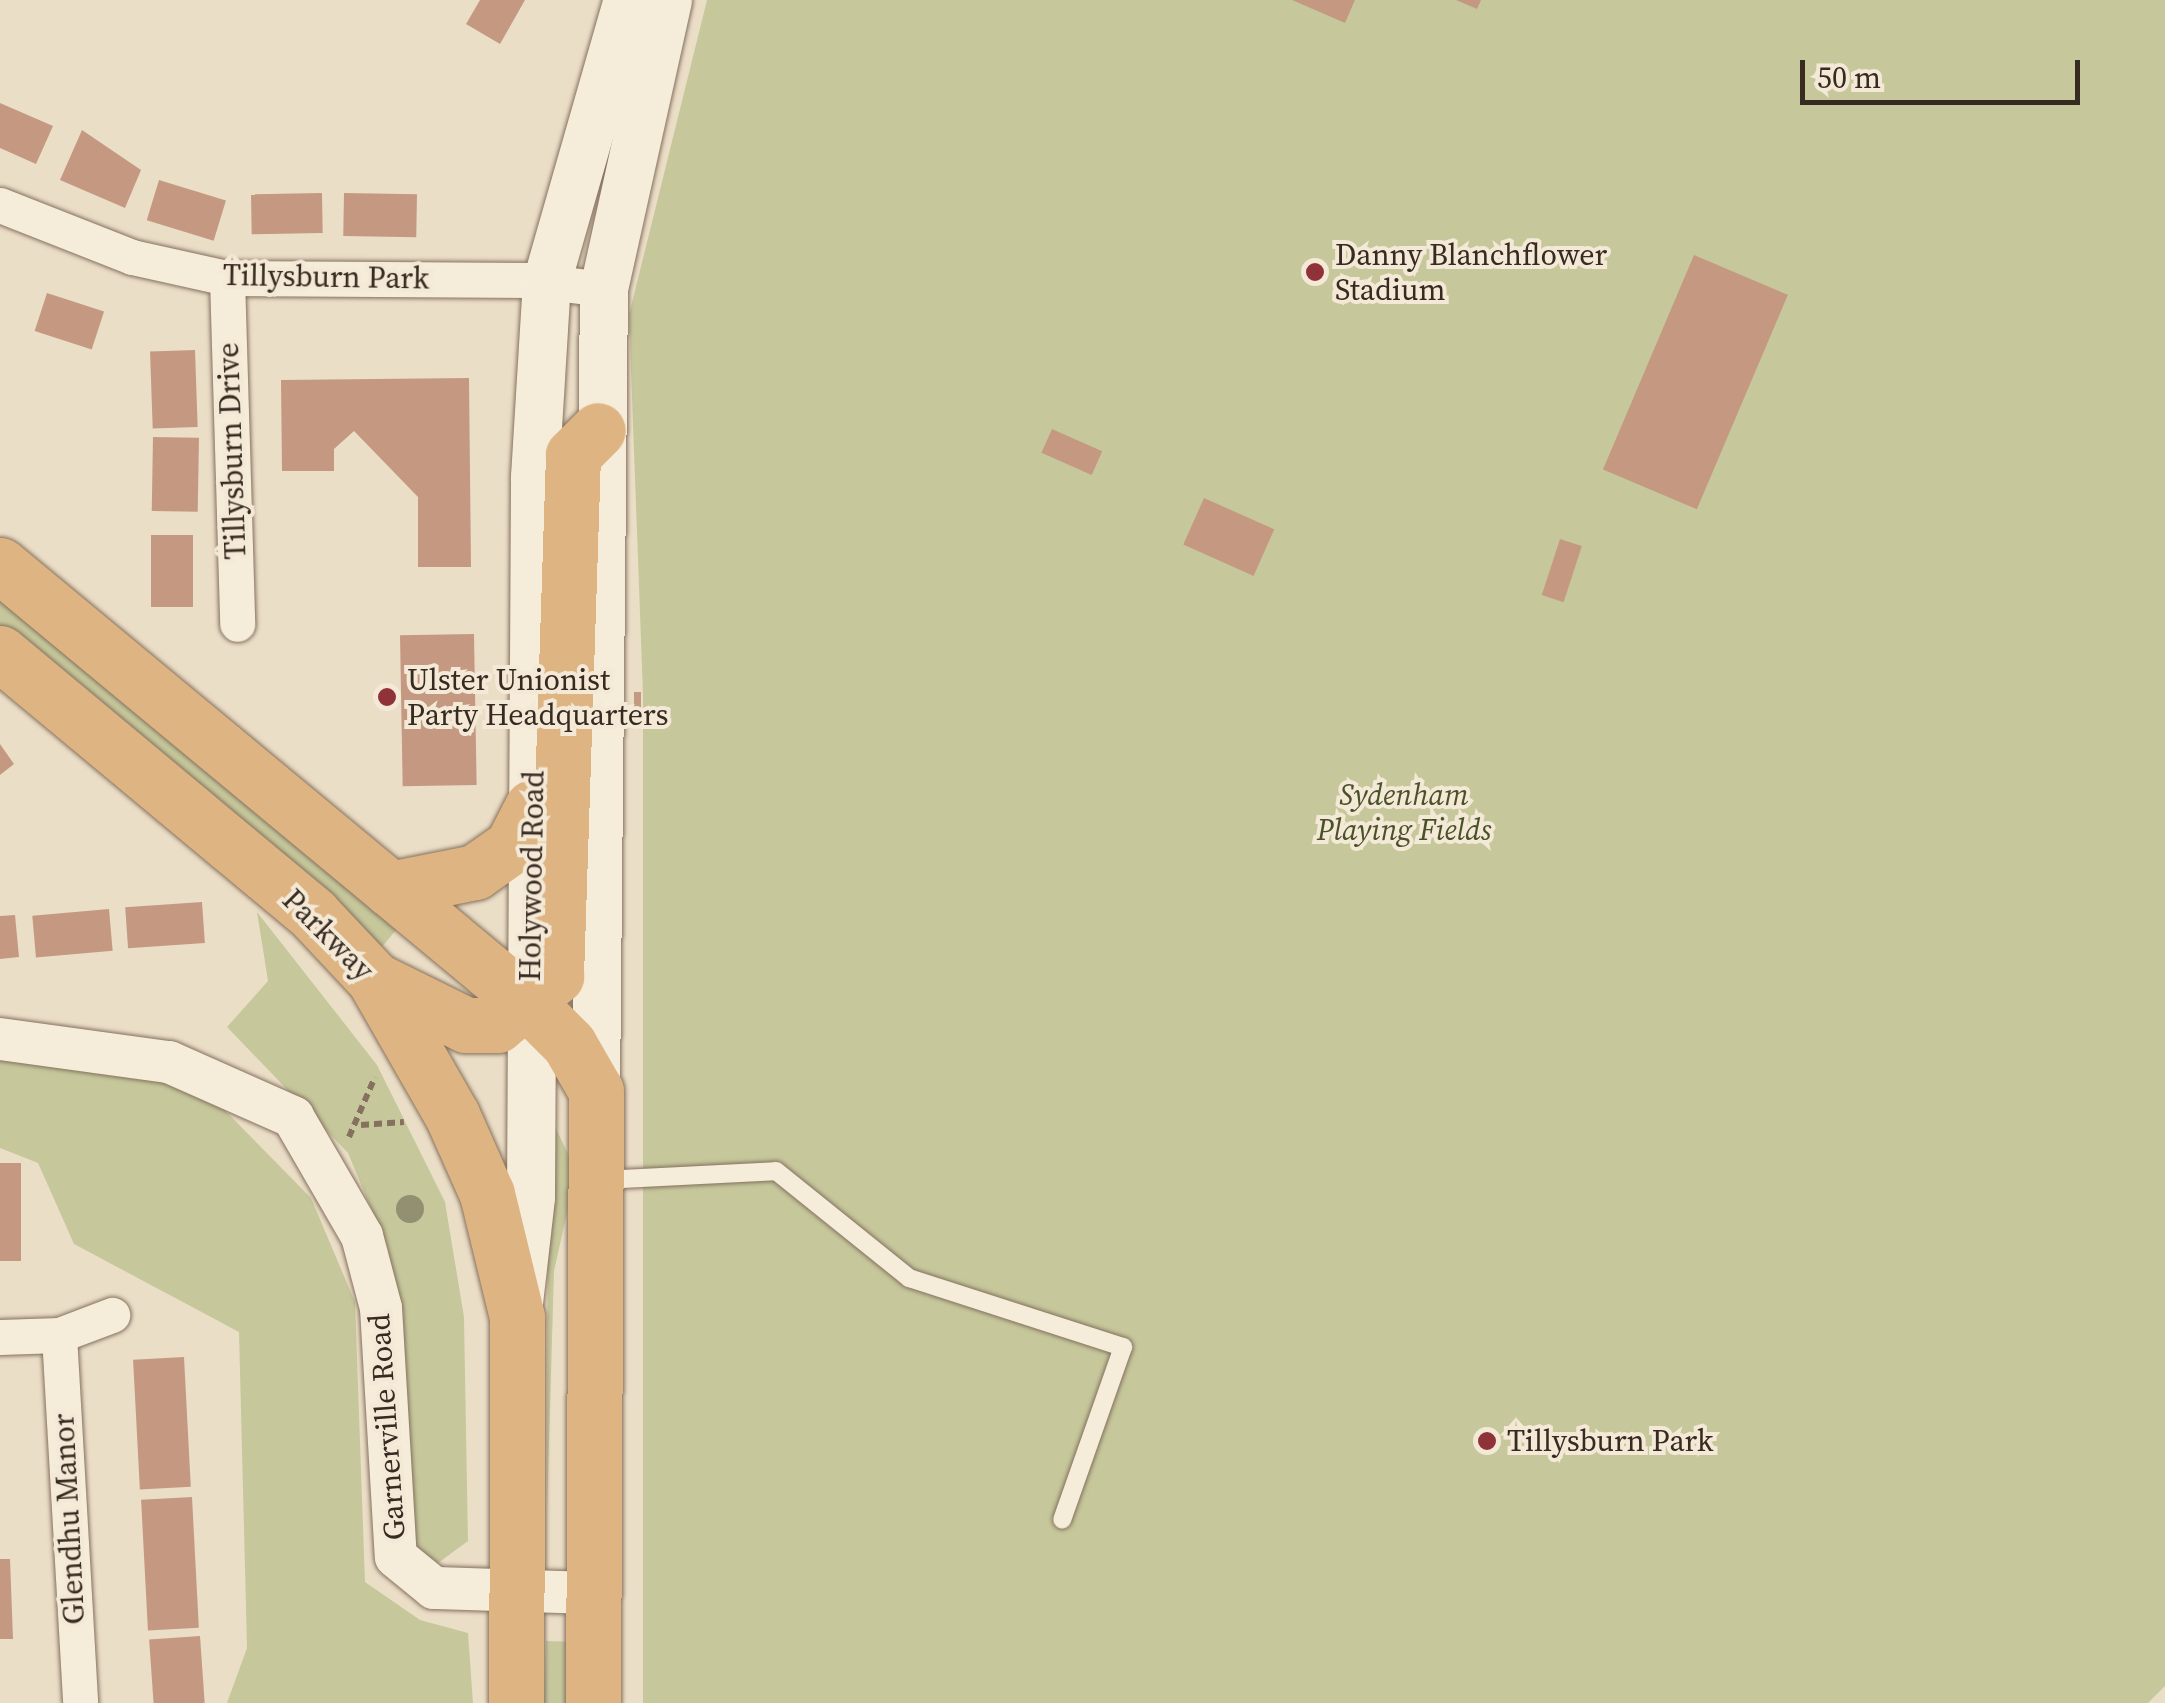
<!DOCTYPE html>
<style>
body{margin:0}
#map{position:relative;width:2165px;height:1703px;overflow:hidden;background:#ebdec7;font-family:"Source Serif 4",serif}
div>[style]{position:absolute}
.green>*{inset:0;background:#c6c89c;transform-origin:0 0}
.building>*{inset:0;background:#c59981;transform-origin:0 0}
.path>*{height:6px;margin-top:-3px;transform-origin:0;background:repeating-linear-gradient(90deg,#85715e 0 8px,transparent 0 13px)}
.roads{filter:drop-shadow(0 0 2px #85715e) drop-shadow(0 0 2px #85715e)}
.service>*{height:18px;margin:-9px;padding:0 9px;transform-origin:9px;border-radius:9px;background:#f6ecda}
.minor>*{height:35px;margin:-17.5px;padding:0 17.5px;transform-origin:17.5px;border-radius:17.5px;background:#f6ecda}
.tertiary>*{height:42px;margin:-21px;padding:0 21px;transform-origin:21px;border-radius:21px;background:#f6ecda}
.secondary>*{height:48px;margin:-24px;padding:0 24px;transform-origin:24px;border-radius:24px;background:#f6ecda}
.trunk>*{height:55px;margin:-27.5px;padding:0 27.5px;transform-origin:27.5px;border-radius:27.5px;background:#deb482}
.trees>*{width:28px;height:28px;margin:-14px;border-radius:50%;background:#929070}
.dots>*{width:28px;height:28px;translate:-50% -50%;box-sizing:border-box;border:5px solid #f3e9d6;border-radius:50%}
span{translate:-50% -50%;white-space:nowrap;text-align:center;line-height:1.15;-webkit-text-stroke:8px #f3e9d6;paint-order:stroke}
.poi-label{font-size:30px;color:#372a21}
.left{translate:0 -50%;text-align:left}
.street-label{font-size:30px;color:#372a21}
.park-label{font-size:30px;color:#495129;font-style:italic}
.scale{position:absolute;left:1800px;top:60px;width:280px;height:45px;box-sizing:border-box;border:5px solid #372a21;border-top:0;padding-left:12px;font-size:30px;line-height:35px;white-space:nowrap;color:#372a21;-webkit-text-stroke:8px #f3e9d6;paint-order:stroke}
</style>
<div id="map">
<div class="green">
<div style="clip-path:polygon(707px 0,2165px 0,2165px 1686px,2148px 1703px,643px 1703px,643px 695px,629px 315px)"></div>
<div style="left:0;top:593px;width:520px;height:27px;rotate:40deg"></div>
<div style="clip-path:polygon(257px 912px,377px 1065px,445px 1202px,464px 1317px,468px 1541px,438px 1563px,416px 1551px,403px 1334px,388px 1249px,348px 1153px,227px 1027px,268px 981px)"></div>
<div style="clip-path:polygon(0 1056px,203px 1088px,311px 1198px,355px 1302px,365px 1582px,420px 1620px,468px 1633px,473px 1703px,227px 1703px,247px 1648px,239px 1332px,74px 1244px,38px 1163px,0 1148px)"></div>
<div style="clip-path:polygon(548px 1112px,570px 1158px,571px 1195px,554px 1271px,547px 1512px)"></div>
<div style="left:546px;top:1641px;width:23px;height:62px;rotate:2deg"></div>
</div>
<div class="building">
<div style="clip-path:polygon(480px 0,525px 0,500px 44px,466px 24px)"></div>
<div style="clip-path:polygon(1292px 0,1355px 0,1345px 23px)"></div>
<div style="clip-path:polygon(1456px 0,1481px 0,1477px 9px)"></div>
<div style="clip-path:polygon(0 103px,53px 126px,36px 164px,0 148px)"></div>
<div style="clip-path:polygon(82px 130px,141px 170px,125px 208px,60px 180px)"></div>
<div style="left:159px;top:180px;width:70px;height:42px;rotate:17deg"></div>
<div style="left:322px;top:193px;width:40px;height:71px;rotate:89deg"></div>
<div style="left:344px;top:193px;width:73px;height:43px;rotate:1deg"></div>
<div style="left:1694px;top:255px;width:102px;height:233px;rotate:23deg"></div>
<div style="left:47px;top:293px;width:60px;height:40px;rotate:18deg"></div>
<div style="left:195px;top:350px;width:77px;height:45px;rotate:88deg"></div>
<div style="clip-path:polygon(469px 378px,471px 567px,418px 567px,418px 497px,354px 431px,334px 449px,334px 471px,282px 471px,281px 380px)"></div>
<div style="left:1052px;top:429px;width:55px;height:26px;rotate:24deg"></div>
<div style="left:153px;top:437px;width:46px;height:74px;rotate:1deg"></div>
<div style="left:1204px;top:498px;width:77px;height:51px;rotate:24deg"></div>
<div style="left:151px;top:535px;width:42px;height:72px"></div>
<div style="left:1560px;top:539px;width:23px;height:59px;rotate:18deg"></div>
<div style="left:474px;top:634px;width:151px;height:74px;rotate:89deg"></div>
<div style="left:634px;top:692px;width:7px;height:23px"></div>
<div style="clip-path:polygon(0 744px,14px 764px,0 775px)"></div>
<div style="left:202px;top:902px;width:41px;height:77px;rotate:86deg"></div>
<div style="left:109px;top:909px;width:42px;height:77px;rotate:85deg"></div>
<div style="clip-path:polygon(15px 915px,19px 957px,0 959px,0 916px)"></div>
<div style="left:0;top:1163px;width:21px;height:98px"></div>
<div style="left:184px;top:1357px;width:130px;height:51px;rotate:87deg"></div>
<div style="left:192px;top:1497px;width:131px;height:51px;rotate:87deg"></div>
<div style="clip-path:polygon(0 1559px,10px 1559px,13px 1639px,0 1639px)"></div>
<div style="left:200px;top:1636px;width:67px;height:51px;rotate:86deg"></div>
</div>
<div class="path">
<div style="left:361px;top:1125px;width:43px;rotate:-4deg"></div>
<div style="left:349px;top:1137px;width:65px;rotate:-66.6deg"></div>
</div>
<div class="roads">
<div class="service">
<div style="left:601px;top:1180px;width:175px;rotate:-2.9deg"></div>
<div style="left:776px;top:1171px;width:171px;rotate:38.8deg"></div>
<div style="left:909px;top:1278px;width:225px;rotate:17.9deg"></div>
<div style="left:1123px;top:1347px;width:183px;rotate:109.4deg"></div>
</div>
<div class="minor">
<div style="left:0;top:205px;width:142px;rotate:21.5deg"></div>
<div style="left:132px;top:257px;width:97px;rotate:12.5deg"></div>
<div style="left:227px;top:278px;width:304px;rotate:0.4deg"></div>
<div style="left:531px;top:280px;width:74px;rotate:7deg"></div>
<div style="left:227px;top:278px;width:346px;rotate:88.3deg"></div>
<div style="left:59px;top:1335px;width:369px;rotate:86.7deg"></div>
<div style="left:0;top:1337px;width:59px;rotate:-1.9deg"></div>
<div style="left:59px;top:1335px;width:57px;rotate:-20.7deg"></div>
</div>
<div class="tertiary">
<div style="left:0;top:1039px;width:171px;rotate:7.8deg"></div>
<div style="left:169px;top:1062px;width:136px;rotate:23.9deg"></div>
<div style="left:293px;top:1117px;width:138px;rotate:59.9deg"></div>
<div style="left:362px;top:1236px;width:74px;rotate:75.2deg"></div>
<div style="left:381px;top:1308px;width:249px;rotate:86.6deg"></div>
<div style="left:396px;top:1557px;width:49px;rotate:39.2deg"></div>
<div style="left:434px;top:1588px;width:159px;rotate:1.8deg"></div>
</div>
<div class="secondary">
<div style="left:596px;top:1091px;width:802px;rotate:-89.43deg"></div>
<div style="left:604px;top:289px;width:296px;rotate:-77.5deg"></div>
<div style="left:519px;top:1303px;width:107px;rotate:-83.5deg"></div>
<div style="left:531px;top:1197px;width:720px;rotate:-89.68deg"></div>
<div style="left:535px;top:477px;width:195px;rotate:-86.5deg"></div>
<div style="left:547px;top:282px;width:293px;rotate:-74deg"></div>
</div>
<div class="trunk">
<div style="left:0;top:565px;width:689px;rotate:39.7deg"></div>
<div style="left:530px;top:1005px;width:55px;rotate:45deg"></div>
<div style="left:569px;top:1044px;width:54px;rotate:60.1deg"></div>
<div style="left:596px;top:1091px;width:612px;rotate:90.28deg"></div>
<div style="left:0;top:653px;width:408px;rotate:39.8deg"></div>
<div style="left:313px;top:914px;width:89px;rotate:46.8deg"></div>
<div style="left:374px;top:979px;width:157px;rotate:60.2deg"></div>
<div style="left:452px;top:1115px;width:86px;rotate:66.1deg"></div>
<div style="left:487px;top:1194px;width:127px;rotate:76.3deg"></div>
<div style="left:517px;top:1317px;width:386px;rotate:90.1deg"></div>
<div style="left:390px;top:889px;width:87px;rotate:-11.3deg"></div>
<div style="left:475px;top:872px;width:45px;rotate:-35.1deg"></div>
<div style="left:512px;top:846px;width:44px;rotate:-62.9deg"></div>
<div style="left:379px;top:982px;width:97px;rotate:26.3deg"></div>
<div style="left:466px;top:1025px;width:31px"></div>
<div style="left:497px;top:1025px;width:77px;rotate:-39.7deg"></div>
<div style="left:556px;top:976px;width:521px;rotate:-88.13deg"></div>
<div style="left:573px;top:455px;width:35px;rotate:-45deg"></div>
</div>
</div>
<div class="trees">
<div style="left:410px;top:1209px"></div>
</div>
<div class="dots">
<div style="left:1315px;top:272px;background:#8f3339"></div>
<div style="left:387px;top:697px;background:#8f3339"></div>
<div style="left:1487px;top:1441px;background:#8f3339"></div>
</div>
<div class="poi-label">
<span class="left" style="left:1335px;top:272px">Danny Blanchflower<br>Stadium</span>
<span class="left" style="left:407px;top:697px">Ulster Unionist<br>Party Headquarters</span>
<span class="left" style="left:1507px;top:1441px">Tillysburn Park</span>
</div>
<div class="street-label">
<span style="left:326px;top:277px;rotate:1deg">Tillysburn Park</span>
<span style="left:232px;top:451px;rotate:-92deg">Tillysburn Drive</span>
<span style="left:532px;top:876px;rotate:-89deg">Holywood Road</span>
<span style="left:328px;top:935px;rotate:45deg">Parkway</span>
<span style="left:387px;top:1427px;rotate:-94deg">Garnerville Road</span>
<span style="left:69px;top:1519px;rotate:-93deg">Glendhu Manor</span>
</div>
<div class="park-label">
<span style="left:1404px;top:812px">Sydenham<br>Playing Fields</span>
</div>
<div class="scale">50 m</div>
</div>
